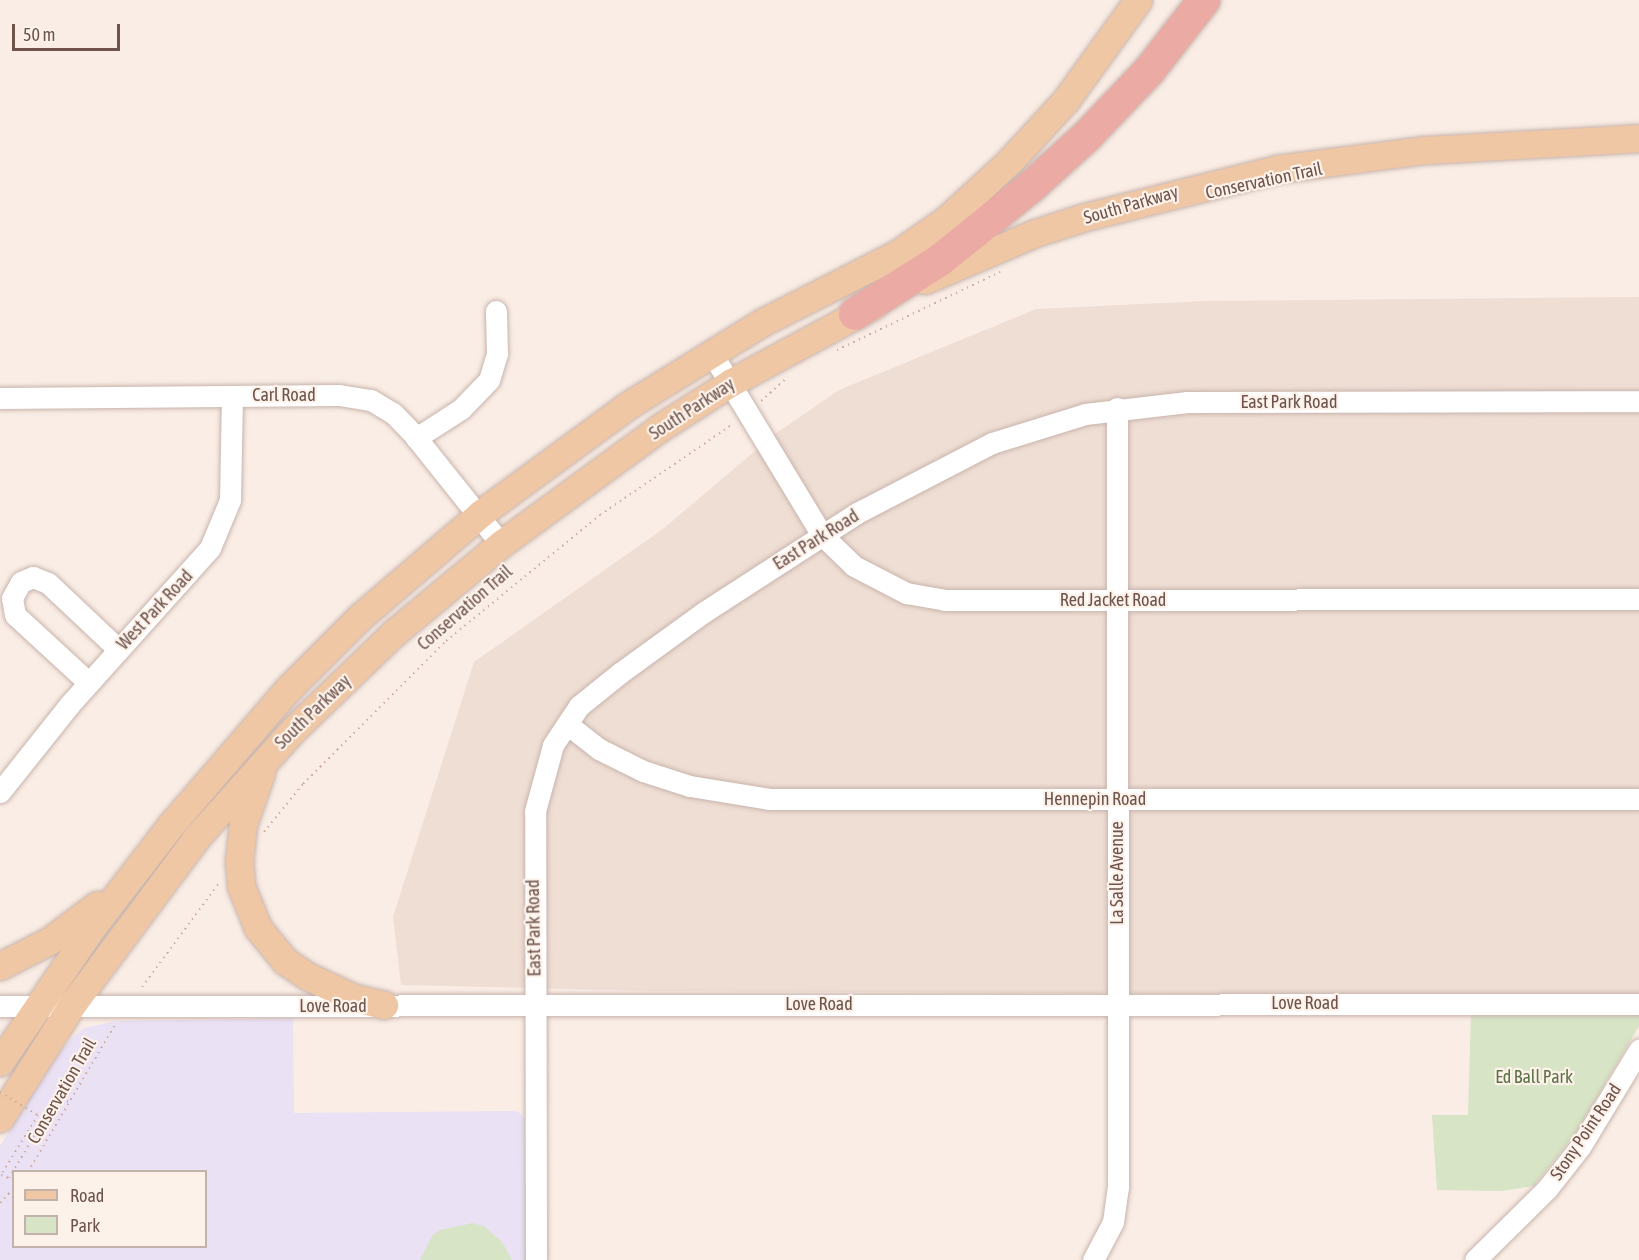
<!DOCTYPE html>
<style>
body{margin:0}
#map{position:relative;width:1639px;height:1260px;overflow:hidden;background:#f9ede5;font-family:"Asap Condensed",sans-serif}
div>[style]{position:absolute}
.residential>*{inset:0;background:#efded4}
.education>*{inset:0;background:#eae1f5}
.green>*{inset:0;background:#d7e4c5}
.path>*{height:2px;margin-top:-1px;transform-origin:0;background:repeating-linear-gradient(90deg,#cfada3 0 1.5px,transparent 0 6px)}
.roads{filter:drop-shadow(0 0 2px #c8b4ac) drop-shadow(0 0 2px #c8b4ac)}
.minor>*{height:21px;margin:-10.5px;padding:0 10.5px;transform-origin:10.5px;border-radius:10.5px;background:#fff}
.major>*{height:27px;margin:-13.5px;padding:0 13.5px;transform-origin:13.5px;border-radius:13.5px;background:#efc7a5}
.highway>*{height:32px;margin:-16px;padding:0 16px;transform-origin:16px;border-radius:16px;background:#ebaaa3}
.path-bridge>*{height:2px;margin-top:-1px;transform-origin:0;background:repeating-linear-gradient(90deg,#cfada3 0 1.5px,transparent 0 6px)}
span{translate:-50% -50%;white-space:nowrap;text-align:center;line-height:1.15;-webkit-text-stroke:4.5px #fcf2ea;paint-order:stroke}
.street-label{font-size:18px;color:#6e534d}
.park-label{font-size:18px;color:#5c7247}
.legend{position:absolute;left:12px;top:1170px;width:195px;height:78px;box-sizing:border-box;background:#fcf2ea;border:2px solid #c3b2ab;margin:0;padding:8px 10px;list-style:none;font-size:18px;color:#6e534d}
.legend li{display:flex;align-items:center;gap:12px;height:30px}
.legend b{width:30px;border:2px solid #c3b2ab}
.scale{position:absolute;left:12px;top:24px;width:108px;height:27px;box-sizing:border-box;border:3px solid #6e534d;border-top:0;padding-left:8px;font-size:18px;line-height:21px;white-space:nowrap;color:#6e534d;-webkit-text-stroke:4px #fcf2ea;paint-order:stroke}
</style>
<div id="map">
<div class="residential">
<div style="clip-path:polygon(1639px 297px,1639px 996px,652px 991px,401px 985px,393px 917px,474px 662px,663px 529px,775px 434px,839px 390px,1036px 309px,1206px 301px)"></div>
</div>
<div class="education">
<div style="clip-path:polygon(evenodd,293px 1018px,294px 1113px,517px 1111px,525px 1118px,526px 1260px,0 1260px,0 1146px,56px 1056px,70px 1040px,84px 1028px,116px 1021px,293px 1018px,14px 1172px,206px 1172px,206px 1246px,14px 1246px,14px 1172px)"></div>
</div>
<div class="green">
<div style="clip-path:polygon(1471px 1012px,1639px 1012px,1639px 1026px,1577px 1131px,1534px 1186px,1502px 1191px,1437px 1190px,1432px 1115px,1468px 1115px)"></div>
<div style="clip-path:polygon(473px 1223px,485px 1227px,502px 1242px,512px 1260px,420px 1260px,432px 1236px,440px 1230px)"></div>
</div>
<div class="path">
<div style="left:837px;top:350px;width:181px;rotate:-25.6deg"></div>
<div style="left:761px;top:401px;width:36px;rotate:-42deg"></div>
<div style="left:264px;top:832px;width:62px;rotate:-50.9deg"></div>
<div style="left:303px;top:784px;width:202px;rotate:-45deg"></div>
<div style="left:446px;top:641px;width:199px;rotate:-39.3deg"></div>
<div style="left:600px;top:515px;width:161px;rotate:-34.4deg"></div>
<div style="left:142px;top:987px;width:129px;rotate:-53.5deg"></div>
<div style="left:28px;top:1172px;width:173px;rotate:-59.4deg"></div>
<div style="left:1px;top:1175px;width:9px;rotate:21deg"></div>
<div style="left:9px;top:1178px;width:82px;rotate:-59deg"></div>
<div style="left:51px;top:1108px;width:12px;rotate:-35deg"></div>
<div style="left:61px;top:1101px;width:11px;rotate:5deg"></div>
<div style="left:0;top:1203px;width:21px;rotate:-47deg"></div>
</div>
<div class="roads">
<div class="minor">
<div style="left:711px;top:352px;width:214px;rotate:58.8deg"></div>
<div style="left:822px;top:535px;width:45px;rotate:44.1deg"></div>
<div style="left:854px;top:566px;width:59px;rotate:27.4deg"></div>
<div style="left:906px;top:593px;width:39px;rotate:10deg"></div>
<div style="left:944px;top:600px;width:695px;rotate:-0.08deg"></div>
<div style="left:0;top:398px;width:339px;rotate:-0.5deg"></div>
<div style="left:339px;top:395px;width:32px;rotate:9deg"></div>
<div style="left:371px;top:400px;width:26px;rotate:31deg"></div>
<div style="left:393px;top:413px;width:30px;rotate:46deg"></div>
<div style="left:414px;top:435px;width:139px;rotate:51.4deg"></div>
<div style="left:416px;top:438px;width:54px;rotate:-32.8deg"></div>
<div style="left:461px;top:409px;width:40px;rotate:-46deg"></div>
<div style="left:489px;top:380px;width:28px;rotate:-73deg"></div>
<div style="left:497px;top:353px;width:42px;rotate:-91.4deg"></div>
<div style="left:89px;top:683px;width:100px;rotate:-137.4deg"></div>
<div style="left:15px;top:615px;width:17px;rotate:-100deg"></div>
<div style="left:12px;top:598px;width:18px;rotate:-61deg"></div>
<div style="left:21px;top:582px;width:13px;rotate:-23deg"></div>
<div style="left:33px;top:577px;width:16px;rotate:22deg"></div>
<div style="left:48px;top:583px;width:96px;rotate:43.3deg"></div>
<div style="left:567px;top:724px;width:41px;rotate:38deg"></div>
<div style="left:599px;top:749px;width:49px;rotate:26.6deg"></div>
<div style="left:643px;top:771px;width:49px;rotate:17.7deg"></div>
<div style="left:690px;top:786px;width:80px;rotate:9.3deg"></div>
<div style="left:769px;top:799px;width:870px"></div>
<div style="left:0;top:792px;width:112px;rotate:-51.5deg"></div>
<div style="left:70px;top:704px;width:210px;rotate:-48.1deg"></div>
<div style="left:210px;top:548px;width:52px;rotate:-67.4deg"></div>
<div style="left:230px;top:500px;width:104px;rotate:-88.9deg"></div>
<div style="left:0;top:1006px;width:1639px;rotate:-0.07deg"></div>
<div style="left:536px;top:1260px;width:449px;rotate:-90.1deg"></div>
<div style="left:535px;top:811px;width:68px;rotate:-74.7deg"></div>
<div style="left:553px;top:745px;width:47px;rotate:-56.3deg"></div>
<div style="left:579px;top:706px;width:53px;rotate:-38.8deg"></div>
<div style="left:620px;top:673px;width:104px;rotate:-36deg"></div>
<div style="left:704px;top:612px;width:182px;rotate:-32.9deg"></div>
<div style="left:857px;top:513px;width:152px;rotate:-27.4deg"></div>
<div style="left:992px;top:443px;width:97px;rotate:-17.3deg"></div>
<div style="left:1085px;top:414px;width:103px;rotate:-6.7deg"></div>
<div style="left:1187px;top:402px;width:452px;rotate:-0.1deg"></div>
<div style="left:1093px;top:1260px;width:43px;rotate:-62.2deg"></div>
<div style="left:1113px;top:1222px;width:34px;rotate:-82deg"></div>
<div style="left:1118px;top:1188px;width:780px;rotate:-90.07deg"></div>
<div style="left:1475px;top:1260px;width:101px;rotate:-44.6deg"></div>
<div style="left:1547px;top:1189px;width:53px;rotate:-51.8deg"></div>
<div style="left:1580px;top:1147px;width:114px;rotate:-58.7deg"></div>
</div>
<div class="major">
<div style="left:925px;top:280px;width:120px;rotate:-23.1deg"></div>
<div style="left:1035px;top:233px;width:52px;rotate:-17.7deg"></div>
<div style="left:1085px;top:217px;width:198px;rotate:-14deg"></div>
<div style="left:1277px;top:169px;width:150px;rotate:-7.3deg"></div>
<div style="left:1426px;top:150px;width:213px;rotate:-3.2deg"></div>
<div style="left:261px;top:773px;width:54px;rotate:109.4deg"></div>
<div style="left:243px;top:824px;width:37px;rotate:96deg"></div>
<div style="left:239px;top:861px;width:25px;rotate:85deg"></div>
<div style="left:241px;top:886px;width:45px;rotate:68deg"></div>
<div style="left:258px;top:928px;width:43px;rotate:50.7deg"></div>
<div style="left:285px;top:961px;width:27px;rotate:34deg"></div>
<div style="left:307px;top:976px;width:52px;rotate:25.1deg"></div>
<div style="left:354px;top:998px;width:31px;rotate:13deg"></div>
<div style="left:0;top:966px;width:55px;rotate:-27deg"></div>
<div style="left:49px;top:941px;width:60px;rotate:-36.9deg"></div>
<div style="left:0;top:1062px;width:165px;rotate:-55.6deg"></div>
<div style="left:93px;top:926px;width:128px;rotate:-52.3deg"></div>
<div style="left:171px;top:825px;width:181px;rotate:-49.3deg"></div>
<div style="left:289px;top:688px;width:100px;rotate:-45deg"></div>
<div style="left:360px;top:617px;width:158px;rotate:-40.6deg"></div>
<div style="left:480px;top:514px;width:182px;rotate:-36.3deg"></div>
<div style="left:627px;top:406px;width:160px;rotate:-31.7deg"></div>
<div style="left:763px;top:322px;width:150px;rotate:-26.9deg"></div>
<div style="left:897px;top:254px;width:61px;rotate:-35deg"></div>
<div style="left:947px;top:219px;width:84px;rotate:-42.6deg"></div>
<div style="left:1009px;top:162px;width:84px;rotate:-47.4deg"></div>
<div style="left:1066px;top:100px;width:123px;rotate:-54.2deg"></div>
<div style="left:0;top:1118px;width:133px;rotate:-57.6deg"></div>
<div style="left:71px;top:1006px;width:209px;rotate:-53.3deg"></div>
<div style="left:196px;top:838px;width:145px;rotate:-48.1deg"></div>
<div style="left:293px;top:730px;width:141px;rotate:-43.9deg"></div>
<div style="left:395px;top:632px;width:138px;rotate:-39.7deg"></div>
<div style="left:501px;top:544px;width:198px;rotate:-36.2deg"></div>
<div style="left:661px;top:427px;width:82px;rotate:-32.5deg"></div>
<div style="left:730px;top:383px;width:164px;rotate:-28.4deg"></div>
</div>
<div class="highway">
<div style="left:855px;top:314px;width:101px;rotate:-32.4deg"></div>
<div style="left:940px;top:260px;width:118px;rotate:-38.8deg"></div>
<div style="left:1032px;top:186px;width:76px;rotate:-42.3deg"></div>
<div style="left:1088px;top:135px;width:88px;rotate:-46.4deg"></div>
<div style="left:1149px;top:71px;width:90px;rotate:-52.2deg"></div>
</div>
</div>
<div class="path-bridge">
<div style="left:0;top:1092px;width:44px;rotate:31.2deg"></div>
<div style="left:38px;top:1115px;width:70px;rotate:121.7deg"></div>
</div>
<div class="street-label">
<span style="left:1264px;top:181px;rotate:-12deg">Conservation Trail</span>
<span style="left:1131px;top:205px;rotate:-16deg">South Parkway</span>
<span style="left:284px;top:395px">Carl Road</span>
<span style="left:1289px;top:402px">East Park Road</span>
<span style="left:692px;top:409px;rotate:-33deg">South Parkway</span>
<span style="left:816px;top:540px;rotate:-32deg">East Park Road</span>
<span style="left:1113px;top:600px">Red Jacket Road</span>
<span style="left:465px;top:608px;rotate:-41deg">Conservation Trail</span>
<span style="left:155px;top:610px;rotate:-47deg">West Park Road</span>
<span style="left:313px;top:712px;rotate:-44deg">South Parkway</span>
<span style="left:1095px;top:799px">Hennepin Road</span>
<span style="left:1117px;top:873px;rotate:-90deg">La Salle Avenue</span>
<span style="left:534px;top:928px;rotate:-91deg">East Park Road</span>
<span style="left:1305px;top:1003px">Love Road</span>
<span style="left:819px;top:1004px">Love Road</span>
<span style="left:333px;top:1006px">Love Road</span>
<span style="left:62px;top:1091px;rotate:-60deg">Conservation Trail</span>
<span style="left:1586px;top:1132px;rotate:-56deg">Stony Point Road</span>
</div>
<div class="park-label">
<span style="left:1534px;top:1077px">Ed Ball Park</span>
</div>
<ul class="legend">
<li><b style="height:8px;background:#efc7a5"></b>Road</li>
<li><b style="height:16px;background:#d7e4c5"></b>Park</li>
</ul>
<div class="scale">50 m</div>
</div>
